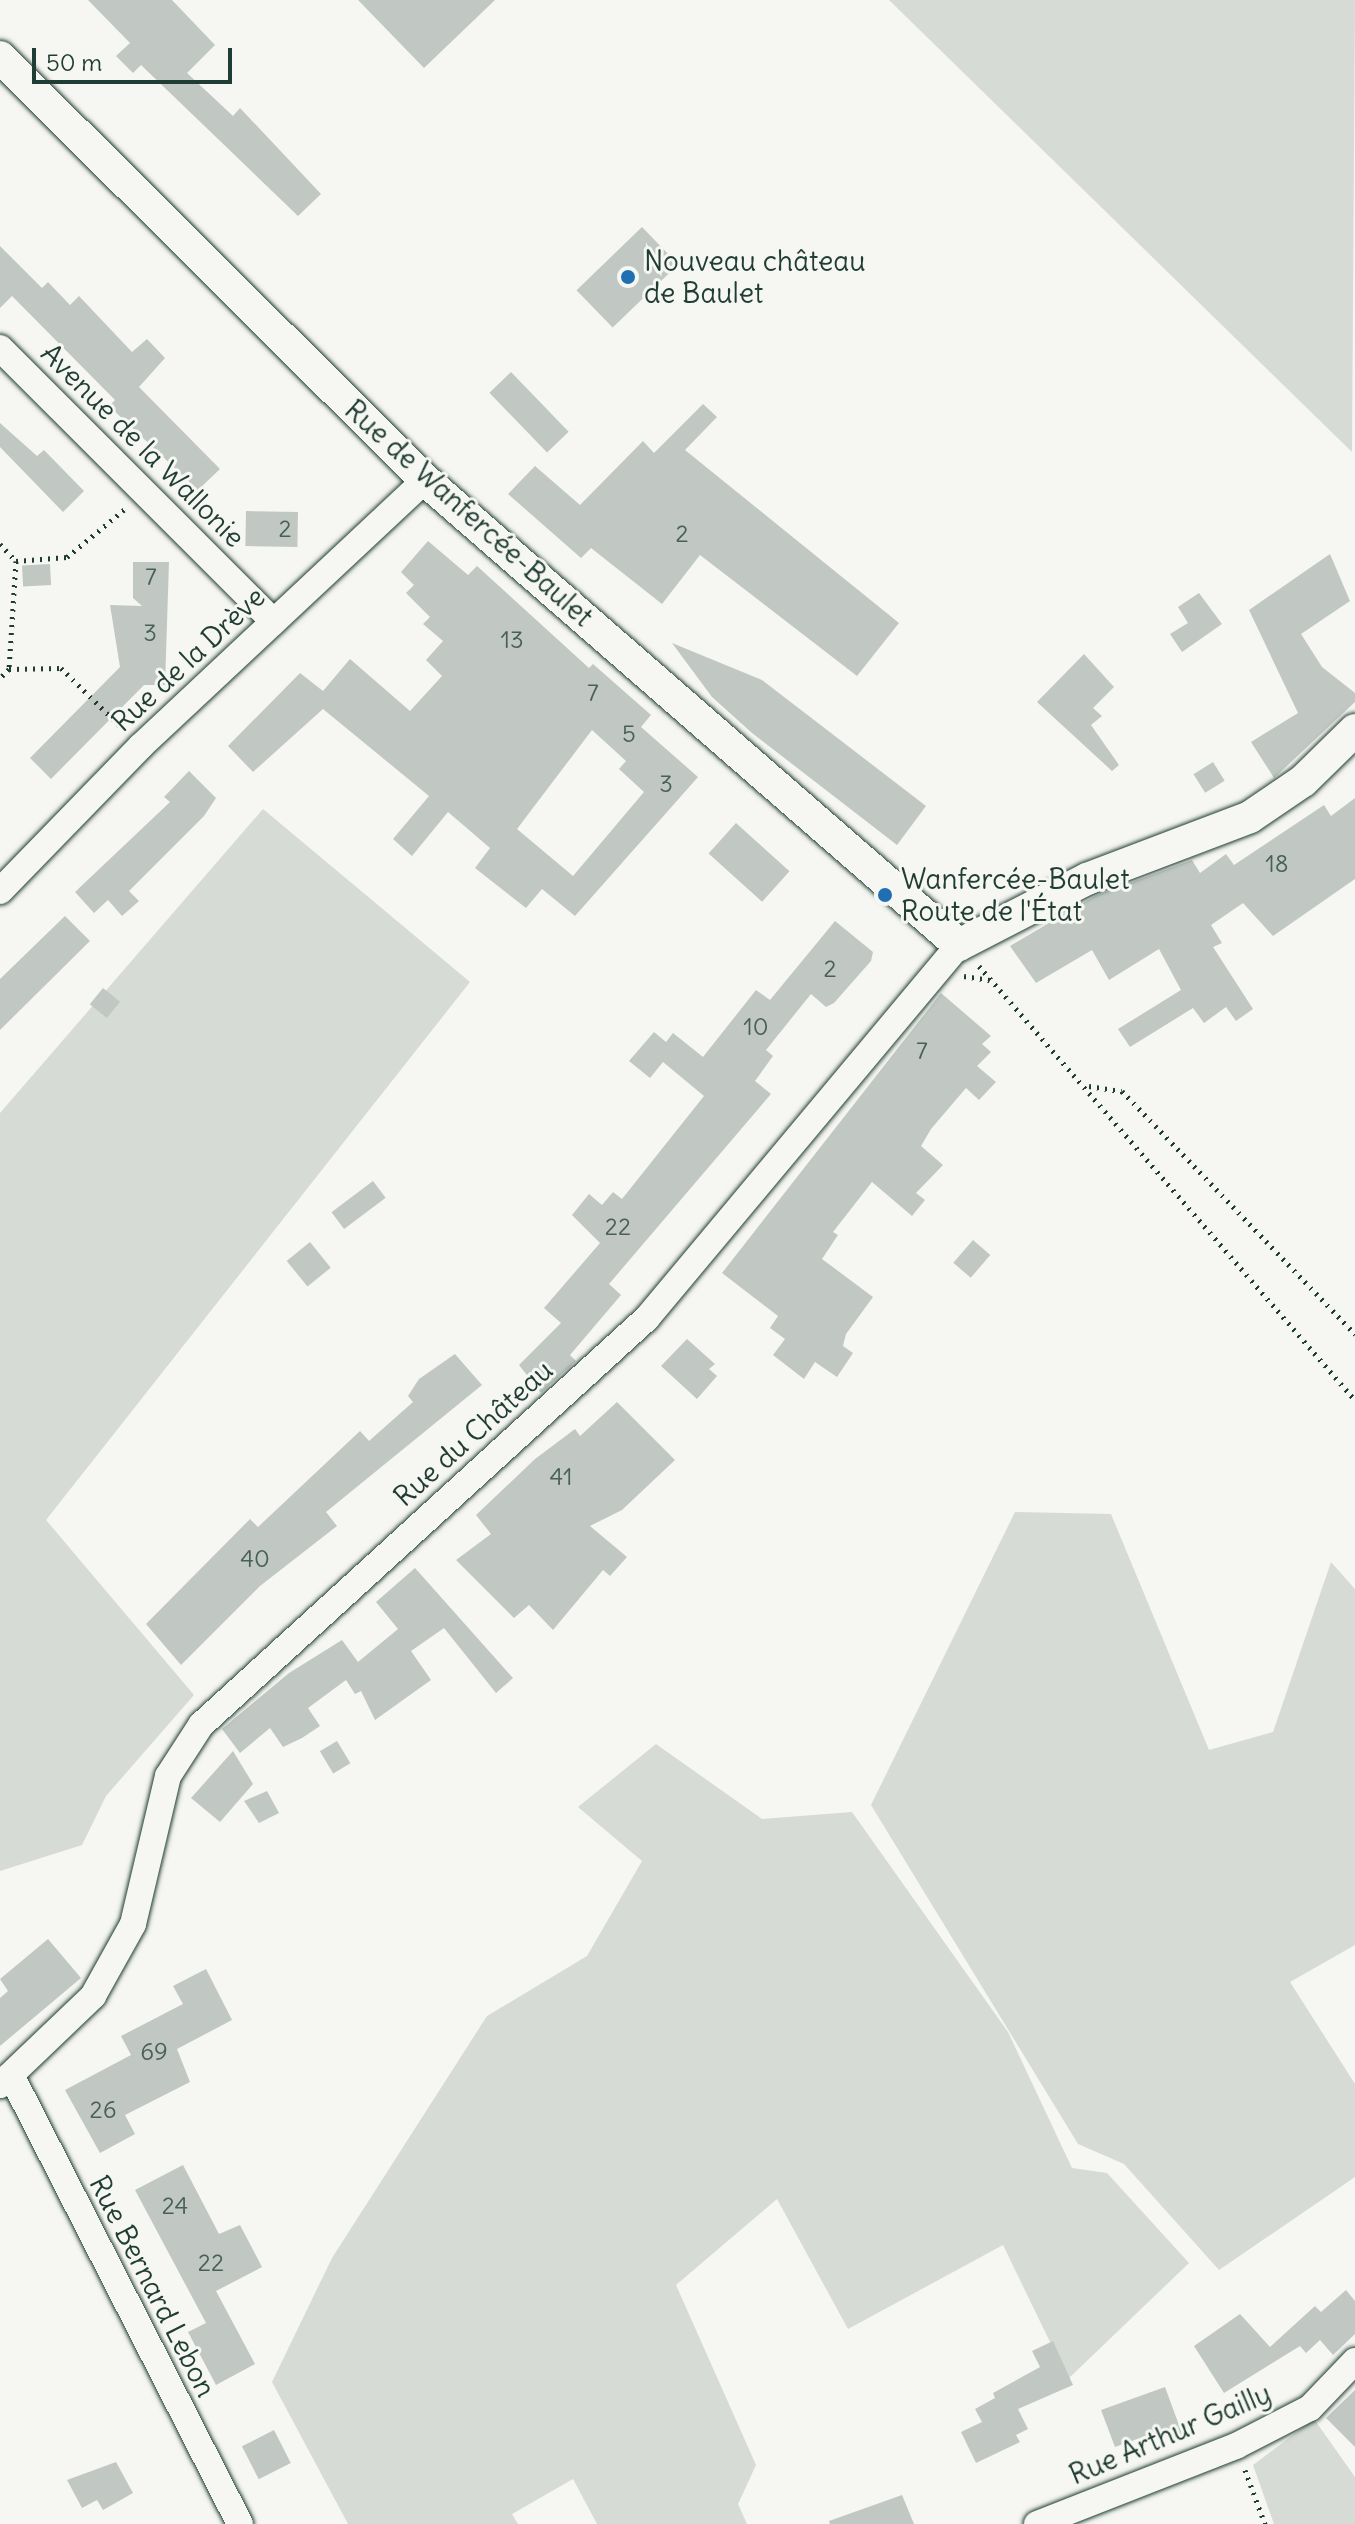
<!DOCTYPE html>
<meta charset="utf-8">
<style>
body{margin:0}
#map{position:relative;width:1355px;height:2524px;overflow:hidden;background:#f6f6f2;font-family:Delius,sans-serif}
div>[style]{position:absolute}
.green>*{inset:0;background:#d6dbd6}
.building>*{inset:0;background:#c1c8c3;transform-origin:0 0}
.path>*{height:5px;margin-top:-2.5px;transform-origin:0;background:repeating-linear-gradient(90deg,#1f3d34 0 2px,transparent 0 8px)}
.roads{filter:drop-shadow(0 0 2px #1f3d34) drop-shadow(0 0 2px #1f3d34)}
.minor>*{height:26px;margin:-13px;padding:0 13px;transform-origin:13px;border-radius:13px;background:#f6f6f2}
.major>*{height:32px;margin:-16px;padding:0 16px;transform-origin:16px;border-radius:16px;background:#f6f6f2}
.dots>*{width:22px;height:22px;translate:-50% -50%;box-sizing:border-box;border:4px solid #f6f6f2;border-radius:50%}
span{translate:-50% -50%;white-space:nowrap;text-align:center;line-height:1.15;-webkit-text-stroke:6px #f6f6f2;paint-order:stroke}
.number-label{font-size:24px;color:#486058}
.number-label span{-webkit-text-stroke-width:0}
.poi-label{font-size:28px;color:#1f3d34}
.left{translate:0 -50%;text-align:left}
.street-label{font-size:28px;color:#1f3d34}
.scale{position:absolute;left:32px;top:48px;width:200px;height:36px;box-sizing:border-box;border:4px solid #1f3d34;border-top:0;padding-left:10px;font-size:24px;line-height:28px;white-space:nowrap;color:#1f3d34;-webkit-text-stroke:6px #f6f6f2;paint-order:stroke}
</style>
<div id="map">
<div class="green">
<div style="clip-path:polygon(889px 0,1355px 0,1352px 452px)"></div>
<div style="clip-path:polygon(263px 809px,470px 982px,46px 1520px,194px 1695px,106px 1796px,82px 1845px,0 1871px,0 1113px)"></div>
<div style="clip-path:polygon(1015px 1512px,1111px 1514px,1209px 1750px,1273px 1732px,1331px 1562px,1355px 1589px,1355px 1945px,1290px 1982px,1355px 2084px,1355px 2177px,1219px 2270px,1124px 2164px,1078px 2144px,871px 1805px)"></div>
<div style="clip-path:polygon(656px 1744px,762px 1819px,852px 1812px,1008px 2032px,1072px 2168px,1107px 2173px,1189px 2263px,1068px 2379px,1003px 2245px,848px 2329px,777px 2199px,676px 2285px,756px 2465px,738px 2504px,747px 2524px,597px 2524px,573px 2479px,512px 2514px,518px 2524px,348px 2524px,272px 2382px,332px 2258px,487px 2016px,587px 1956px,642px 1861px,578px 1807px)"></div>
<div style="clip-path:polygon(1314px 2419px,1355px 2477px,1355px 2524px,1274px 2524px,1253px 2465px)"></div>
</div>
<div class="building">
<div style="clip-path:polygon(88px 0,172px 0,215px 45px,187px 73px,233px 116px,240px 108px,321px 194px,298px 216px,141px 65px,133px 73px,116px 56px,130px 43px)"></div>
<div style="clip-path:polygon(358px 0,495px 0,424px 68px)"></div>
<div style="left:642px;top:227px;width:52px;height:91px;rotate:46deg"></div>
<div style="clip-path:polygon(0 246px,42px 288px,48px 282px,70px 305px,79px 296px,132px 352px,147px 339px,165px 358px,139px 387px,220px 469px,198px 490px,109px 406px,115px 400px,12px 296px,0 308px)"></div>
<div style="left:511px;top:372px;width:83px;height:30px;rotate:46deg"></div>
<div style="clip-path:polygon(703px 404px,717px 417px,685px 450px,899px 623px,857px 676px,700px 555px,662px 604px,591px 548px,581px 558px,508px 494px,535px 466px,580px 505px,643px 441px,654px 453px)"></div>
<div style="clip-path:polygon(0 423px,37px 456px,44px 450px,84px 491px,63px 512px,0 447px)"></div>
<div style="left:246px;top:511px;width:52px;height:35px;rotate:1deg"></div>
<div style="clip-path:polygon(evenodd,428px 541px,468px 575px,477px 566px,589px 668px,593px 664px,651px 715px,641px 727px,698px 777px,575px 916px,542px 889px,526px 908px,475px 868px,490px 848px,448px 812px,412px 856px,393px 839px,429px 796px,323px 709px,253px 772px,228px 746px,300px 673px,323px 691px,350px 659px,410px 711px,442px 676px,426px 660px,443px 641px,423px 624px,430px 617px,406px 593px,414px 585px,401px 572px,428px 541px,592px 730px,626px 761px,619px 769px,644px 792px,573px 876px,517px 829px,592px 730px)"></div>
<div style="clip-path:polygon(1330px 554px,1350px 601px,1301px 634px,1322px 667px,1355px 693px,1355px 702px,1274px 778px,1251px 742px,1298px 713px,1249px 610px)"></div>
<div style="clip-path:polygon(133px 562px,169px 562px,165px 685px,144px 685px,51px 779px,30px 758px,120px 667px,110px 605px,142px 606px,133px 598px)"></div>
<div style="left:50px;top:564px;width:21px;height:28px;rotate:87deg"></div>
<div style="clip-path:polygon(1199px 593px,1222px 624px,1182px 652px,1170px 634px,1188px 623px,1178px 607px)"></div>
<div style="clip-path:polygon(672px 643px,762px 680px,926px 806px,897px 845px,752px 733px,712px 697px)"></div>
<div style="clip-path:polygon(1084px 654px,1114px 687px,1093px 708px,1102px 716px,1091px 725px,1119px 765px,1112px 771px,1037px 702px)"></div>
<div style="left:1213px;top:762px;width:22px;height:23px;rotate:58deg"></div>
<div style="clip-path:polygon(189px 771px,216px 798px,204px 816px,129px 891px,139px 901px,122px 916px,108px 900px,94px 913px,75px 892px,170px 802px,164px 797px)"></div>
<div style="clip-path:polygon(1355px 798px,1355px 879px,1273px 936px,1243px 903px,1211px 925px,1222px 943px,1213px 947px,1253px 1009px,1236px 1021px,1226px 1007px,1204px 1023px,1193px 1008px,1130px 1047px,1118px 1029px,1181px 990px,1159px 949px,1109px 980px,1092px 950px,1036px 983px,1010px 946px,1095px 896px,1192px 860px,1200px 873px,1226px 854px,1234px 865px,1324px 805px,1331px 816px)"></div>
<div style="left:736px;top:823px;width:72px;height:41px;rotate:42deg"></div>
<div style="clip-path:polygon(65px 916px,90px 941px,0 1030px,0 979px)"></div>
<div style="clip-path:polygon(835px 921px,873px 952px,871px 961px,834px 1003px,826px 1007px,811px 994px,766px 1050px,773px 1056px,755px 1081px,771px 1094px,609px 1284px,621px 1295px,570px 1355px,576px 1361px,541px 1393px,519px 1365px,561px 1323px,544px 1308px,600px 1243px,572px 1215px,589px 1194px,602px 1205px,613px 1192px,622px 1199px,704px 1096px,663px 1062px,650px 1078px,629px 1061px,654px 1032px,666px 1042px,673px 1033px,703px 1057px,756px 990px,770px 1000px)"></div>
<div style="left:103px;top:988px;width:22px;height:21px;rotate:39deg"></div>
<div style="clip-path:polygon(941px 993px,991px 1036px,982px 1044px,991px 1052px,977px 1066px,996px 1082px,979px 1100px,966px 1088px,931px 1129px,921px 1146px,943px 1165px,916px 1193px,925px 1200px,912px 1216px,872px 1182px,833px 1232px,838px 1235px,822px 1259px,873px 1297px,846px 1334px,843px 1346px,853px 1353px,837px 1377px,815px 1362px,804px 1379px,773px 1355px,785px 1339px,770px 1328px,778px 1316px,722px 1273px)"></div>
<div style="left:373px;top:1181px;width:21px;height:52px;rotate:53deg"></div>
<div style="left:973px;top:1240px;width:23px;height:30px;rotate:41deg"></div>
<div style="left:310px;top:1242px;width:33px;height:30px;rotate:51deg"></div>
<div style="clip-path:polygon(687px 1339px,715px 1364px,709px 1369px,717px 1376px,697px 1399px,661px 1366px)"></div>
<div style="clip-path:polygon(455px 1354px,482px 1385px,326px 1512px,337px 1526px,260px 1586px,181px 1665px,146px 1624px,250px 1519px,258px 1527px,360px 1431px,369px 1441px,413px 1402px,408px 1396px,419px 1379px)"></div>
<div style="clip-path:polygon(617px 1402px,675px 1460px,622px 1510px,590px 1526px,627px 1557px,610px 1576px,603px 1570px,553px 1630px,529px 1605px,514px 1618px,456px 1560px,491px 1534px,476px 1515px,535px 1459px,575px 1429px,580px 1436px)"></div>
<div style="clip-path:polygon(415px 1568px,513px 1678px,496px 1693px,444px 1628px,411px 1651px,431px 1680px,375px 1720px,361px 1691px,355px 1694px,346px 1680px,308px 1708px,320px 1726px,302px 1738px,283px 1747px,270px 1728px,240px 1753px,222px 1729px,289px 1673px,342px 1640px,358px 1662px,398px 1629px,376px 1602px)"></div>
<div style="left:337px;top:1741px;width:26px;height:20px;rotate:59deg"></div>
<div style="clip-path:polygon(233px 1751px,253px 1784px,220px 1822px,191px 1798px)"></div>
<div style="clip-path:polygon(267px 1791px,279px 1813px,259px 1823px,244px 1801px)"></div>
<div style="clip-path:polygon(48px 1939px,81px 1978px,0 2046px,0 1998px,8px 1991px,0 1979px)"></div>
<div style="clip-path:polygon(206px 1969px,232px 2020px,177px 2049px,190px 2082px,125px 2115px,135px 2134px,100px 2153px,65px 2090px,131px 2055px,121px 2036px,183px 2004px,173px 1986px)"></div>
<div style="clip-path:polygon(183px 2165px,219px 2234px,240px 2225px,262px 2267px,216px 2291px,255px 2364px,216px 2385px,188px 2332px,206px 2323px,135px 2190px)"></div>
<div style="clip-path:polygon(1346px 2290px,1355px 2301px,1355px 2334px,1333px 2355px,1320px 2340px,1306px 2353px,1300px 2346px,1224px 2393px,1194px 2346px,1240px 2314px,1270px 2347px,1315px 2306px,1321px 2312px)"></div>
<div style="clip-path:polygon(1053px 2341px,1073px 2385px,1018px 2409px,1028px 2429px,1016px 2435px,1020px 2442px,976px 2463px,961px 2432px,982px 2422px,975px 2409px,995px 2398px,993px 2393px,1040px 2367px,1032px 2351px)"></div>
<div style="clip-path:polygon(1165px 2387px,1183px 2436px,1165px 2429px,1115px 2447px,1101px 2410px)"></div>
<div style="clip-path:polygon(1355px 2390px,1355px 2447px,1326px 2418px)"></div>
<div style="left:274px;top:2430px;width:37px;height:36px;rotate:63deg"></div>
<div style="clip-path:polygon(116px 2462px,133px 2493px,103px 2510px,97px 2500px,82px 2508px,67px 2480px)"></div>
<div style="clip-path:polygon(902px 2495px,914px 2524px,830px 2524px,829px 2521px)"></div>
</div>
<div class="path">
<div style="left:0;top:544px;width:23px;rotate:47deg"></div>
<div style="left:16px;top:561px;width:108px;rotate:93.7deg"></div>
<div style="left:9px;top:669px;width:13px;rotate:135deg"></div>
<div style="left:16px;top:561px;width:51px;rotate:-4.5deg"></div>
<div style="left:67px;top:557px;width:75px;rotate:-39.6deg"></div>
<div style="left:9px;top:669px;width:52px;rotate:-1.1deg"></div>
<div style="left:61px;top:668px;width:87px;rotate:44.5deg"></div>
<div style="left:979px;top:966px;width:574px;rotate:49.1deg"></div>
<div style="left:964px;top:976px;width:26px;rotate:9deg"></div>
<div style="left:1089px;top:1086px;width:33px;rotate:9deg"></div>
<div style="left:1122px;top:1091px;width:337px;rotate:46.2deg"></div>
<div style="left:1245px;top:2470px;width:58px;rotate:69.7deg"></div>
</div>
<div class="roads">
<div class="minor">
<div style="left:0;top:348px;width:387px;rotate:45deg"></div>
<div style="left:0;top:891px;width:202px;rotate:-45.8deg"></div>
<div style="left:141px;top:746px;width:389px;rotate:-43.1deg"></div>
<div style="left:11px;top:2075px;width:504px;rotate:62.98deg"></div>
<div style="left:0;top:2085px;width:129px;rotate:-43.7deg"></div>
<div style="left:93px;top:1996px;width:82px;rotate:-60.9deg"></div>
<div style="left:133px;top:1924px;width:152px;rotate:-76.7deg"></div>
<div style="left:168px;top:1776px;width:61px;rotate:-57.1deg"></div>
<div style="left:201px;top:1725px;width:604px;rotate:-42.38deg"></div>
<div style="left:647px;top:1318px;width:486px;rotate:-50.1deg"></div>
<div style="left:1037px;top:2524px;width:214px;rotate:-21.4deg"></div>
<div style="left:1236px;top:2446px;width:83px;rotate:-27.2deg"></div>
<div style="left:1310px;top:2408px;width:65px;rotate:-46.2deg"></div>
</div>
<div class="major">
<div style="left:0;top:57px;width:600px;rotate:44.86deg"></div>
<div style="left:425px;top:480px;width:708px;rotate:41.05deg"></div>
<div style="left:959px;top:945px;width:144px;rotate:-27.3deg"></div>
<div style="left:1087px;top:879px;width:174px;rotate:-20.8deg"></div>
<div style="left:1250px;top:817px;width:64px;rotate:-34.2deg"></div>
<div style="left:1303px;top:781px;width:73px;rotate:-44.4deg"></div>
</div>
</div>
<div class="dots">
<div style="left:628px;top:277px;background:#1f6fb2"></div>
<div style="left:885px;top:895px;background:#1f6fb2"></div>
</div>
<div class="number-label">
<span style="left:285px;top:529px">2</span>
<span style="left:682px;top:534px">2</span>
<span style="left:151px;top:577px">7</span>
<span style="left:150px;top:633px">3</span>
<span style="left:512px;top:640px">13</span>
<span style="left:593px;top:693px">7</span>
<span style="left:629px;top:734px">5</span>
<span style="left:666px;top:784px">3</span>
<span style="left:1277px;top:864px">18</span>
<span style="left:830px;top:969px">2</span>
<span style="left:756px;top:1027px">10</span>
<span style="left:922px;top:1051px">7</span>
<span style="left:618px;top:1227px">22</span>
<span style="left:561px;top:1477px">41</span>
<span style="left:255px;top:1559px">40</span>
<span style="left:154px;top:2052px">69</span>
<span style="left:103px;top:2110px">26</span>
<span style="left:175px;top:2206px">24</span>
<span style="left:211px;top:2263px">22</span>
</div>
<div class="poi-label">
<span class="left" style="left:644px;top:277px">Nouveau château<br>de Baulet</span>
<span class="left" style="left:901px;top:895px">Wanfercée-Baulet<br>Route de l'État</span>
</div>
<div class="street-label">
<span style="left:143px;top:445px;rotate:45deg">Avenue de la Wallonie</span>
<span style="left:469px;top:513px;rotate:42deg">Rue de Wanfercée-Baulet</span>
<span style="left:188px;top:659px;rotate:-43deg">Rue de la Drève</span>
<span style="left:473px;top:1433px;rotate:-42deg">Rue du Château</span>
<span style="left:153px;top:2286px;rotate:63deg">Rue Bernard Lebon</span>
<span style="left:1170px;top:2434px;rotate:-23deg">Rue Arthur Gailly</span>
</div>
<div class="scale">50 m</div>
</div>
